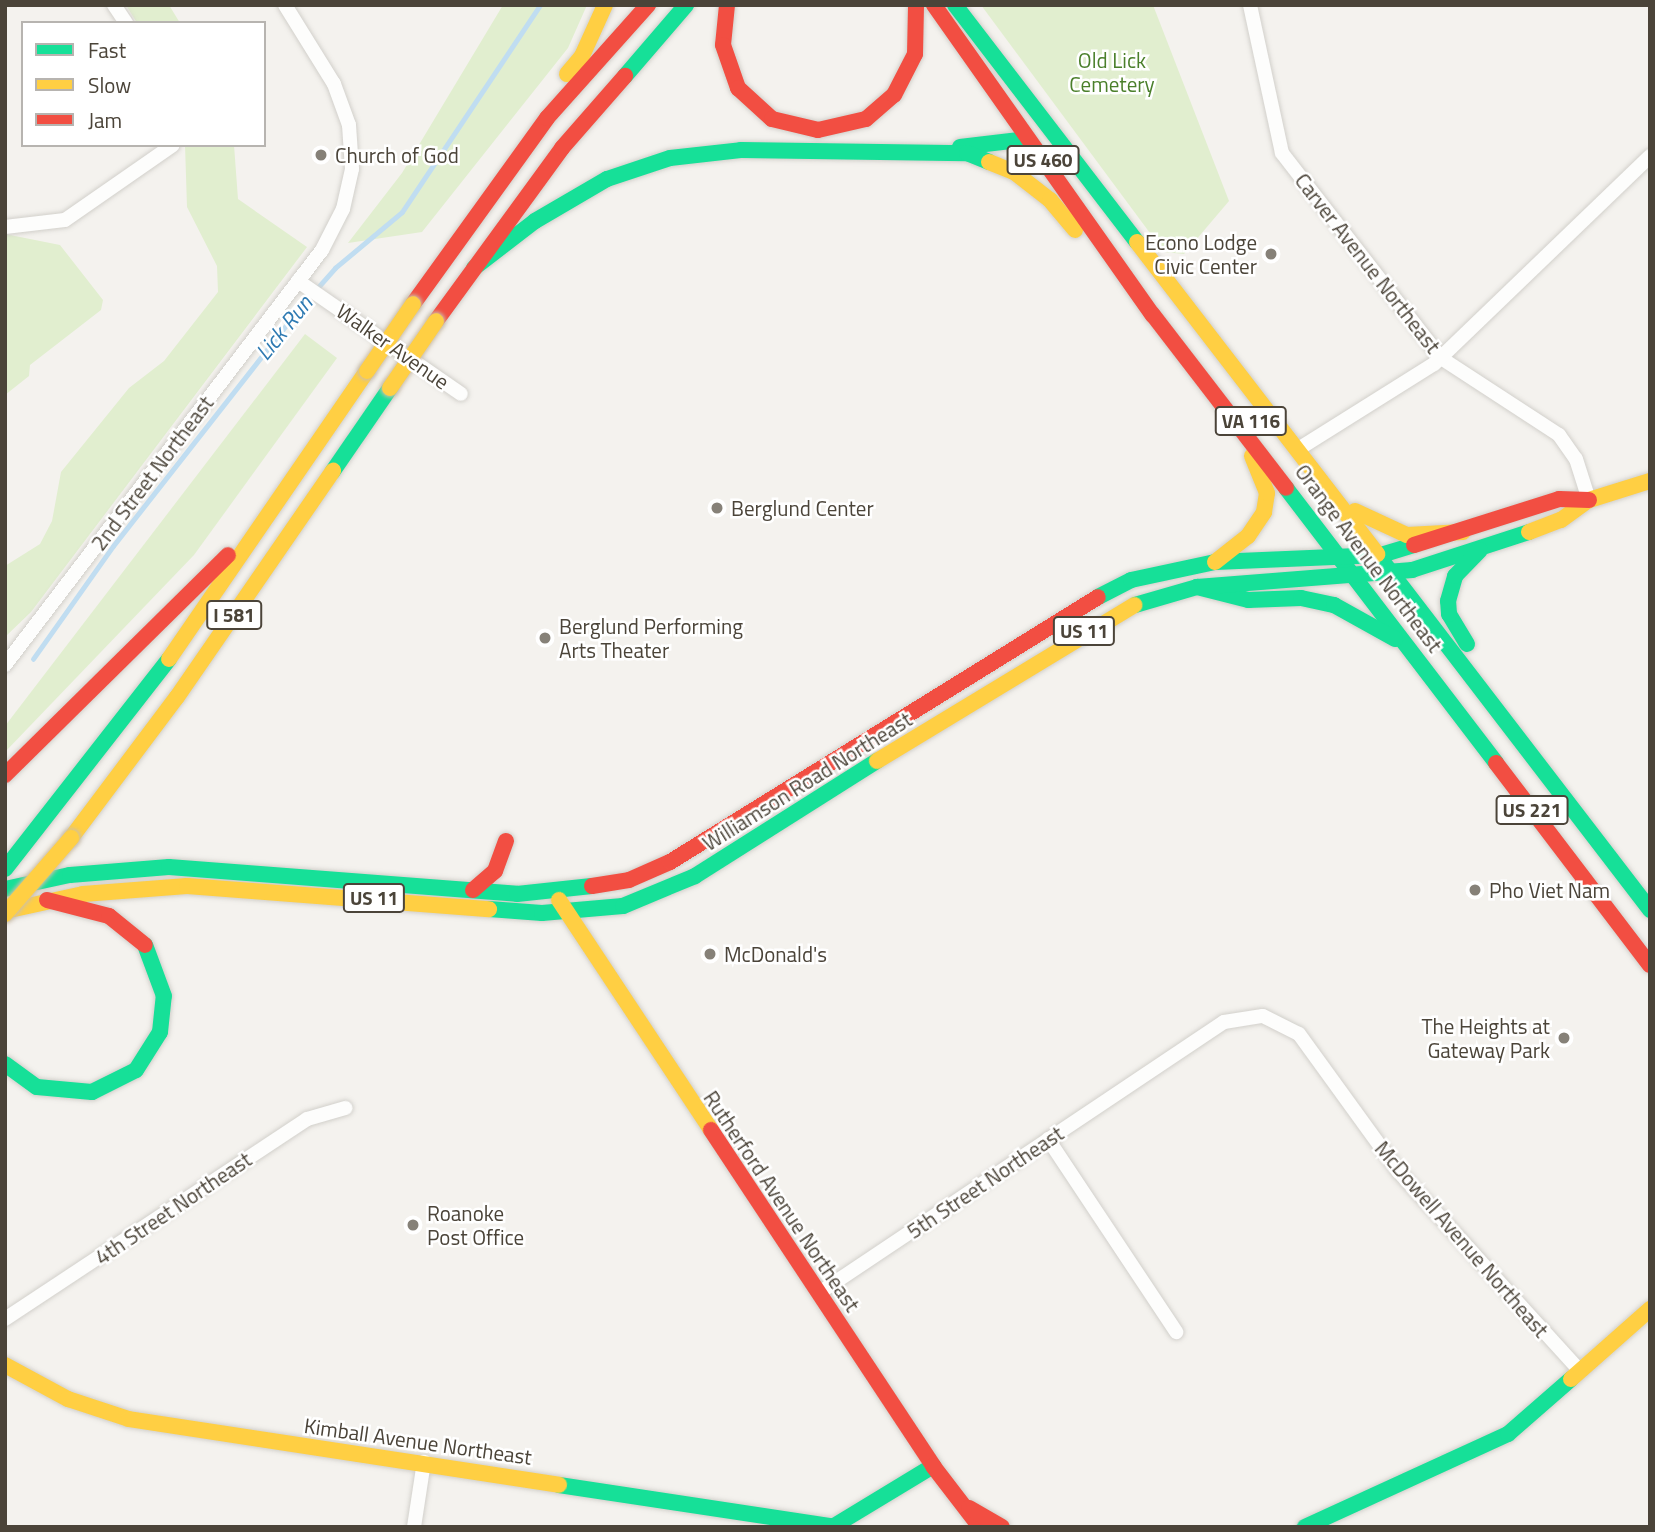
<!DOCTYPE html>
<style>
body{margin:0}
#map{position:relative;width:1655px;height:1532px;overflow:hidden;background:#f4f2ee;font-family:"Titillium Web",sans-serif}
div>[style]{position:absolute}
.green>*{inset:0;background:#e1eecf}
.stream>*{height:4.5px;margin:-2.25px;padding:0 2.25px;transform-origin:2.25px;border-radius:2.25px;background:#c0ddf1}
.roads{filter:drop-shadow(0 0 2px #d2d0cb) drop-shadow(0 0 2px #d2d0cb)}
.street>*{height:14px;margin:-7px;padding:0 7px;transform-origin:7px;border-radius:7px;background:#fdfdfc}
.fast>*{height:16px;margin:-8px;padding:0 8px;transform-origin:8px;border-radius:8px;background:#16e098}
.slow>*{height:16px;margin:-8px;padding:0 8px;transform-origin:8px;border-radius:8px;background:#ffcf43}
.jam>*{height:16px;margin:-8px;padding:0 8px;transform-origin:8px;border-radius:8px;background:#f24e42}
.bridges{filter:drop-shadow(0 0 2px #ccbfa9) drop-shadow(0 0 2px #ccbfa9)}
.slow-bridge>*{height:16px;margin:-8px;padding:0 8px;transform-origin:8px;border-radius:8px;background:#ffcf43}
.dots>*{width:19px;height:19px;translate:-50% -50%;box-sizing:border-box;border:4px solid #fff;border-radius:50%}
span{translate:-50% -50%;white-space:nowrap;text-align:center;line-height:1.15;-webkit-text-stroke:5px #fff;paint-order:stroke}
.shield-label span{padding:2px 5px;background:#fff;border:2px solid;border-radius:5px;-webkit-text-stroke-width:0}
.shield-label{font-size:19px;color:#4b4439;font-weight:700}
.park-label{font-size:21px;color:#4a7f2a}
.poi-label{font-size:21px;color:#4b4439}
.left{translate:0 -50%;text-align:left}
.right{translate:-100% -50%;text-align:right}
.street-label{font-size:21px;color:#4b4439}
.water-label{font-size:23px;color:#2e7ab2;font-style:italic}
.frame{position:absolute;inset:0;border:7px solid #4b4439;pointer-events:none}
.legend{position:absolute;left:21px;top:21px;width:245px;height:126px;box-sizing:border-box;background:#fff;border:2px solid #b7b4b0;margin:0;padding:9px 12px;list-style:none;font-size:21px;color:#4b4439}
.legend li{display:flex;align-items:center;gap:14px;height:35px}
.legend b{width:35px;border:2px solid #b7b4b0}
</style>
<div id="map">
<div class="green">
<div style="clip-path:polygon(126px 5px,169px 5px,180px 23px,137px 23px)"></div>
<div style="clip-path:polygon(503px 5px,587px 5px,568px 48px,422px 232px,348px 243px,402px 173px)"></div>
<div style="clip-path:polygon(981px 5px,1153px 5px,1229px 201px,1184px 254px,1164px 252px)"></div>
<div style="clip-path:polygon(185px 145px,234px 145px,238px 199px,307px 247px,31px 612px,5px 637px,5px 566px,40px 544px,52px 521px,61px 472px,129px 388px,164px 361px,218px 292px,217px 266px,187px 207px)"></div>
<div style="clip-path:polygon(5px 234px,60px 245px,103px 300px,101px 310px,30px 365px,29px 376px,5px 395px)"></div>
<div style="clip-path:polygon(305px 334px,337px 358px,194px 555px,5px 752px,5px 726px)"></div>
</div>
<div class="stream">
<div style="left:33px;top:659px;width:138px;rotate:-54.7deg"></div>
<div style="left:113px;top:546px;width:300px;rotate:-51.9deg"></div>
<div style="left:298px;top:310px;width:56px;rotate:-48.6deg"></div>
<div style="left:335px;top:268px;width:87px;rotate:-39.9deg"></div>
<div style="left:402px;top:212px;width:249px;rotate:-56.3deg"></div>
</div>
<div class="roads">
<div class="street">
<div style="left:114px;top:5px;width:22px;rotate:56deg"></div>
<div style="left:1250px;top:5px;width:151px;rotate:77.8deg"></div>
<div style="left:1282px;top:153px;width:259px;rotate:52.2deg"></div>
<div style="left:1441px;top:358px;width:141px;rotate:33.1deg"></div>
<div style="left:1559px;top:435px;width:29px;rotate:55deg"></div>
<div style="left:1576px;top:459px;width:43px;rotate:72.4deg"></div>
<div style="left:5px;top:227px;width:60px;rotate:-6.7deg"></div>
<div style="left:65px;top:220px;width:131px;rotate:-34.8deg"></div>
<div style="left:298px;top:281px;width:198px;rotate:34.7deg"></div>
<div style="left:1300px;top:448px;width:158px;rotate:-32.1deg"></div>
<div style="left:1434px;top:364px;width:300px;rotate:-43.9deg"></div>
<div style="left:5px;top:665px;width:522px;rotate:-52.63deg"></div>
<div style="left:322px;top:250px;width:46px;rotate:-62.9deg"></div>
<div style="left:343px;top:209px;width:41px;rotate:-77.3deg"></div>
<div style="left:352px;top:169px;width:44px;rotate:-93.9deg"></div>
<div style="left:349px;top:125px;width:44px;rotate:-110.1deg"></div>
<div style="left:334px;top:84px;width:93px;rotate:-121.8deg"></div>
<div style="left:1048px;top:1139px;width:232px;rotate:56.4deg"></div>
<div style="left:819px;top:1293px;width:487px;rotate:-33.8deg"></div>
<div style="left:1224px;top:1022px;width:39px;rotate:-9deg"></div>
<div style="left:1263px;top:1016px;width:40px;rotate:26.6deg"></div>
<div style="left:1299px;top:1034px;width:170px;rotate:54.1deg"></div>
<div style="left:1399px;top:1172px;width:269px;rotate:47.7deg"></div>
<div style="left:5px;top:1319px;width:362px;rotate:-33.5deg"></div>
<div style="left:307px;top:1119px;width:40px;rotate:-16deg"></div>
<div style="left:414px;top:1527px;width:66px;rotate:-81.3deg"></div>
</div>
<div class="fast">
<div style="left:955px;top:5px;width:299px;rotate:52.5deg"></div>
<div style="left:625px;top:76px;width:94px;rotate:-49.3deg"></div>
<div style="left:960px;top:147px;width:68px;rotate:-6.7deg"></div>
<div style="left:474px;top:268px;width:77px;rotate:-37.6deg"></div>
<div style="left:535px;top:221px;width:83px;rotate:-30.3deg"></div>
<div style="left:607px;top:179px;width:66px;rotate:-18.4deg"></div>
<div style="left:670px;top:158px;width:71px;rotate:-6.4deg"></div>
<div style="left:741px;top:150px;width:226px;rotate:0.8deg"></div>
<div style="left:967px;top:153px;width:24px;rotate:22deg"></div>
<div style="left:333px;top:471px;width:101px;rotate:-55.5deg"></div>
<div style="left:1286px;top:488px;width:346px;rotate:52.6deg"></div>
<div style="left:1377px;top:554px;width:449px;rotate:52.5deg"></div>
<div style="left:1197px;top:587px;width:53px;rotate:14.3deg"></div>
<div style="left:1248px;top:600px;width:53px;rotate:-2.2deg"></div>
<div style="left:1301px;top:598px;width:34px;rotate:12deg"></div>
<div style="left:1334px;top:605px;width:70px;rotate:29.1deg"></div>
<div style="left:1098px;top:597px;width:37px;rotate:-27deg"></div>
<div style="left:1131px;top:580px;width:86px;rotate:-12.1deg"></div>
<div style="left:1215px;top:562px;width:166px;rotate:-2.4deg"></div>
<div style="left:1381px;top:555px;width:34px;rotate:-17deg"></div>
<div style="left:1135px;top:605px;width:65px;rotate:-16.2deg"></div>
<div style="left:1197px;top:587px;width:216px;rotate:-4.5deg"></div>
<div style="left:1412px;top:570px;width:123px;rotate:-18deg"></div>
<div style="left:1467px;top:644px;width:35px;rotate:-121deg"></div>
<div style="left:1449px;top:614px;width:13px;rotate:-94deg"></div>
<div style="left:1448px;top:601px;width:26px;rotate:-74deg"></div>
<div style="left:1455px;top:576px;width:36px;rotate:-46deg"></div>
<div style="left:5px;top:869px;width:266px;rotate:-52deg"></div>
<div style="left:5px;top:889px;width:66px;rotate:-12.2deg"></div>
<div style="left:70px;top:875px;width:99px;rotate:-4.6deg"></div>
<div style="left:169px;top:867px;width:349px;rotate:4.4deg"></div>
<div style="left:517px;top:894px;width:75px;rotate:-6.1deg"></div>
<div style="left:489px;top:909px;width:53px;rotate:4.3deg"></div>
<div style="left:542px;top:913px;width:81px;rotate:-4.9deg"></div>
<div style="left:623px;top:906px;width:78px;rotate:-22.6deg"></div>
<div style="left:695px;top:876px;width:215px;rotate:-32.3deg"></div>
<div style="left:5px;top:1064px;width:39px;rotate:36deg"></div>
<div style="left:37px;top:1087px;width:55px;rotate:5.2deg"></div>
<div style="left:92px;top:1092px;width:49px;rotate:-26.6deg"></div>
<div style="left:136px;top:1070px;width:45px;rotate:-57.7deg"></div>
<div style="left:160px;top:1032px;width:36px;rotate:-84deg"></div>
<div style="left:164px;top:996px;width:54px;rotate:-110.4deg"></div>
<div style="left:559px;top:1485px;width:280px;rotate:8.6deg"></div>
<div style="left:834px;top:1526px;width:116px;rotate:-31.2deg"></div>
<div style="left:1305px;top:1527px;width:223px;rotate:-24.6deg"></div>
<div style="left:1508px;top:1434px;width:84px;rotate:-41.1deg"></div>
</div>
<div class="slow">
<div style="left:567px;top:74px;width:23px;rotate:-50deg"></div>
<div style="left:582px;top:56px;width:56px;rotate:-65.7deg"></div>
<div style="left:989px;top:162px;width:27px;rotate:22deg"></div>
<div style="left:1014px;top:172px;width:46px;rotate:37.9deg"></div>
<div style="left:1050px;top:200px;width:39px;rotate:50deg"></div>
<div style="left:1137px;top:242px;width:394px;rotate:52.4deg"></div>
<div style="left:1355px;top:511px;width:57px;rotate:24.8deg"></div>
<div style="left:1407px;top:535px;width:56px;rotate:-3.1deg"></div>
<div style="left:1529px;top:532px;width:34px;rotate:-21deg"></div>
<div style="left:1561px;top:520px;width:34px;rotate:-36deg"></div>
<div style="left:1589px;top:500px;width:64px;rotate:-17.3deg"></div>
<div style="left:1215px;top:562px;width:42px;rotate:-38.2deg"></div>
<div style="left:1248px;top:536px;width:29px;rotate:-56deg"></div>
<div style="left:1264px;top:512px;width:19px;rotate:-81deg"></div>
<div style="left:1267px;top:493px;width:40px;rotate:-112deg"></div>
<div style="left:169px;top:659px;width:349px;rotate:-55.5deg"></div>
<div style="left:877px;top:761px;width:301px;rotate:-31.2deg"></div>
<div style="left:71px;top:838px;width:176px;rotate:-53.1deg"></div>
<div style="left:177px;top:697px;width:275px;rotate:-55.4deg"></div>
<div style="left:559px;top:900px;width:276px;rotate:56.5deg"></div>
<div style="left:5px;top:911px;width:80px;rotate:-12.3deg"></div>
<div style="left:83px;top:894px;width:104px;rotate:-4.4deg"></div>
<div style="left:187px;top:886px;width:303px;rotate:4.4deg"></div>
<div style="left:5px;top:1365px;width:72px;rotate:28.4deg"></div>
<div style="left:68px;top:1399px;width:64px;rotate:18.2deg"></div>
<div style="left:129px;top:1419px;width:435px;rotate:8.7deg"></div>
<div style="left:1571px;top:1379px;width:106px;rotate:-41.5deg"></div>
</div>
<div class="jam">
<div style="left:727px;top:5px;width:40px;rotate:95.7deg"></div>
<div style="left:723px;top:45px;width:46px;rotate:70.8deg"></div>
<div style="left:738px;top:88px;width:46px;rotate:42.4deg"></div>
<div style="left:772px;top:119px;width:47px;rotate:13.4deg"></div>
<div style="left:818px;top:130px;width:49px;rotate:-12.9deg"></div>
<div style="left:866px;top:119px;width:37px;rotate:-41deg"></div>
<div style="left:894px;top:95px;width:46px;rotate:-62.9deg"></div>
<div style="left:915px;top:54px;width:49px;rotate:-88.8deg"></div>
<div style="left:934px;top:5px;width:380px;rotate:54.8deg"></div>
<div style="left:1153px;top:315px;width:218px;rotate:52.4deg"></div>
<div style="left:413px;top:304px;width:229px;rotate:-54.2deg"></div>
<div style="left:547px;top:118px;width:152px;rotate:-48.2deg"></div>
<div style="left:436px;top:321px;width:214px;rotate:-53.9deg"></div>
<div style="left:562px;top:148px;width:96px;rotate:-48.8deg"></div>
<div style="left:1414px;top:545px;width:152px;rotate:-17.6deg"></div>
<div style="left:1559px;top:499px;width:30px;rotate:2deg"></div>
<div style="left:1496px;top:763px;width:254px;rotate:52.7deg"></div>
<div style="left:5px;top:775px;width:313px;rotate:-44.6deg"></div>
<div style="left:592px;top:886px;width:37px;rotate:-9deg"></div>
<div style="left:629px;top:880px;width:45px;rotate:-23.7deg"></div>
<div style="left:670px;top:862px;width:503px;rotate:-31.76deg"></div>
<div style="left:473px;top:890px;width:29px;rotate:-41deg"></div>
<div style="left:495px;top:871px;width:32px;rotate:-70deg"></div>
<div style="left:47px;top:900px;width:64px;rotate:14.5deg"></div>
<div style="left:109px;top:916px;width:46px;rotate:38.9deg"></div>
<div style="left:711px;top:1130px;width:403px;rotate:56.5deg"></div>
<div style="left:933px;top:1466px;width:77px;rotate:52.4deg"></div>
<div style="left:969px;top:1508px;width:38px;rotate:30deg"></div>
</div>
</div>
<div class="bridges">
<div class="slow-bridge">
<div style="left:367px;top:371px;width:81px;rotate:-55.5deg"></div>
<div style="left:390px;top:388px;width:81px;rotate:-55.5deg"></div>
<div style="left:5px;top:914px;width:101px;rotate:-49deg"></div>
</div>
</div>
<div class="dots">
<div style="left:321px;top:155px;background:#868178"></div>
<div style="left:1271px;top:254px;background:#868178"></div>
<div style="left:717px;top:508px;background:#868178"></div>
<div style="left:545px;top:638px;background:#868178"></div>
<div style="left:1475px;top:890px;background:#868178"></div>
<div style="left:710px;top:954px;background:#868178"></div>
<div style="left:1564px;top:1038px;background:#868178"></div>
<div style="left:413px;top:1225px;background:#868178"></div>
</div>
<div class="shield-label">
<span style="left:1043px;top:160px">US 460</span>
<span style="left:1251px;top:421px">VA 116</span>
<span style="left:234px;top:615px">I 581</span>
<span style="left:1084px;top:631px">US 11</span>
<span style="left:1532px;top:810px">US 221</span>
<span style="left:374px;top:898px">US 11</span>
</div>
<div class="park-label">
<span style="left:1112px;top:72px">Old Lick<br>Cemetery</span>
</div>
<div class="poi-label">
<span class="left" style="left:335px;top:155px">Church of God</span>
<span class="right" style="left:1257px;top:254px">Econo Lodge<br>Civic Center</span>
<span class="left" style="left:731px;top:508px">Berglund Center</span>
<span class="left" style="left:559px;top:638px">Berglund Performing<br>Arts Theater</span>
<span class="left" style="left:1489px;top:890px">Pho Viet Nam</span>
<span class="left" style="left:724px;top:954px">McDonald's</span>
<span class="right" style="left:1550px;top:1038px">The Heights at<br>Gateway Park</span>
<span class="left" style="left:427px;top:1225px">Roanoke<br>Post Office</span>
</div>
<div class="street-label">
<span style="left:1368px;top:263px;rotate:52deg">Carver Avenue Northeast</span>
<span style="left:393px;top:346px;rotate:35deg">Walker Avenue</span>
<span style="left:152px;top:473px;rotate:-53deg">2nd Street Northeast</span>
<span style="left:1369px;top:558px;rotate:53deg">Orange Avenue Northeast</span>
<span style="left:807px;top:781px;rotate:-32deg">Williamson Road Northeast</span>
<span style="left:985px;top:1182px;rotate:-34deg">5th Street Northeast</span>
<span style="left:782px;top:1201px;rotate:56deg">Rutherford Avenue Northeast</span>
<span style="left:173px;top:1208px;rotate:-34deg">4th Street Northeast</span>
<span style="left:1462px;top:1239px;rotate:49deg">McDowell Avenue Northeast</span>
<span style="left:418px;top:1441px;rotate:8deg">Kimball Avenue Northeast</span>
</div>
<div class="water-label">
<span style="left:284px;top:328px;rotate:-51deg">Lick Run</span>
</div>
<div class="frame"></div>
<ul class="legend">
<li><b style="height:9px;background:#16e098"></b>Fast</li>
<li><b style="height:9px;background:#ffcf43"></b>Slow</li>
<li><b style="height:9px;background:#f24e42"></b>Jam</li>
</ul>
</div>
